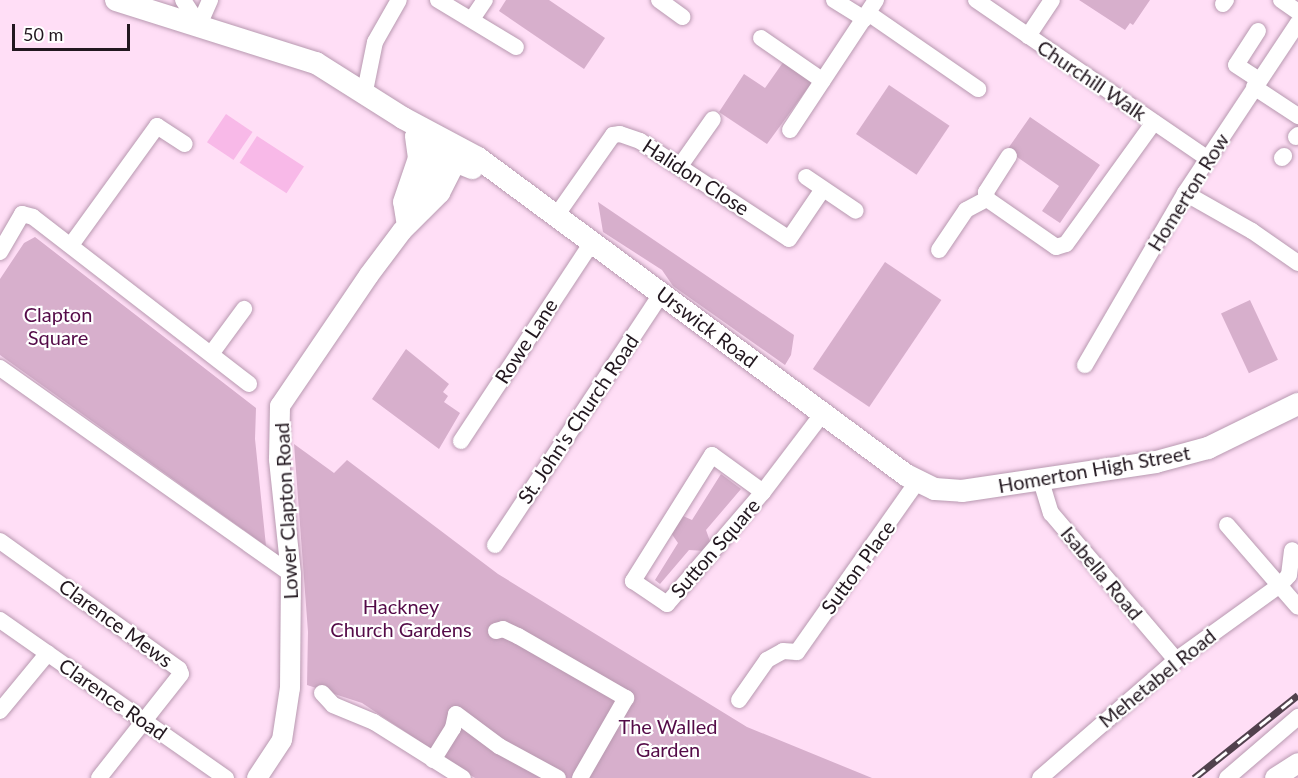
<!DOCTYPE html>
<style>
body{margin:0}
#map{position:relative;width:1298px;height:778px;overflow:hidden;background:#ffdef6;font-family:Lato,sans-serif}
div>[style]{position:absolute}
.green>*{inset:0;background:#d7afcc;transform-origin:0 0}
.water>*{inset:0;background:#f8b9e8;transform-origin:0 0}
.roads{filter:drop-shadow(0 0 2px #b899b0) drop-shadow(0 0 2px #b899b0)}
.minor>*{height:16px;margin:-8px;padding:0 8px;transform-origin:8px;border-radius:8px;background:#fff}
.major>*{height:20px;margin:-10px;padding:0 10px;transform-origin:10px;border-radius:10px;background:#fff}
.highway>*{height:22px;margin:-11px;padding:0 11px;transform-origin:11px;border-radius:11px;background:#fff}
.rail>*{height:7px;margin-top:-3.5px;transform-origin:0;background:repeating-linear-gradient(90deg,#fff 0 14px,#51414d 0 28px);box-sizing:border-box;border-block:2px solid #51414d}
span{translate:-50% -50%;white-space:nowrap;text-align:center;line-height:1.15;-webkit-text-stroke:4.5px #fff;paint-order:stroke}
.street-label{font-size:20px;color:#22171f}
.park-label{font-size:20px;color:#540b48}
.scale{position:absolute;left:12px;top:24px;width:118px;height:27px;box-sizing:border-box;border:3px solid #22171f;border-top:0;padding-left:8px;font-size:18px;line-height:21px;white-space:nowrap;color:#22171f;-webkit-text-stroke:4px #fff;paint-order:stroke}
</style>
<div id="map">
<div class="green">
<div style="clip-path:polygon(506px 0,549px 0,605px 38px,584px 69px,499px 11px)"></div>
<div style="clip-path:polygon(1079px 0,1150px 0,1133px 25px,1130px 23px,1125px 30px)"></div>
<div style="clip-path:polygon(784px 61px,813px 81px,767px 144px,719px 112px,744px 74px,765px 88px)"></div>
<div style="left:889px;top:85px;width:73px;height:59px;rotate:34deg"></div>
<div style="clip-path:polygon(1030px 117px,1100px 165px,1060px 223px,1042px 211px,1059px 186px,1007px 150px)"></div>
<div style="clip-path:polygon(598px 202px,794px 335px,791px 355px,785px 365px,673px 286px,662px 270px,603px 232px)"></div>
<div style="clip-path:polygon(35px 237px,256px 408px,255px 439px,266px 546px,0 355px,0 279px,24px 243px)"></div>
<div style="left:885px;top:262px;width:68px;height:129px;rotate:34deg"></div>
<div style="left:1250px;top:300px;width:66px;height:32px;rotate:65deg"></div>
<div style="clip-path:polygon(406px 349px,449px 384px,443px 392px,448px 396px,444px 402px,460px 413px,439px 449px,372px 399px)"></div>
<div style="clip-path:polygon(294px 444px,334px 473px,347px 460px,498px 574px,747px 727px,872px 778px,475px 778px,362px 703px,307px 685px,308px 632px)"></div>
<div style="clip-path:polygon(721px 474px,741px 489px,706px 530px,711px 544px,705px 551px,689px 550px,660px 584px,655px 580px,678px 543px,671px 533px,683px 516px,692px 520px)"></div>
</div>
<div class="water">
<div style="left:226px;top:114px;width:32px;height:34px;rotate:34deg"></div>
<div style="left:257px;top:136px;width:56px;height:32px;rotate:33deg"></div>
</div>
<div class="roads">
<div class="minor">
<div style="left:183px;top:0;width:30px;rotate:57deg"></div>
<div style="left:438px;top:0;width:91px;rotate:31.1deg"></div>
<div style="left:659px;top:0;width:29px;rotate:36deg"></div>
<div style="left:834px;top:0;width:36px;rotate:32deg"></div>
<div style="left:976px;top:0;width:281px;rotate:34.4deg"></div>
<div style="left:1281px;top:0;width:21px;rotate:35deg"></div>
<div style="left:1223px;top:4px;width:5px;rotate:-53deg"></div>
<div style="left:868px;top:13px;width:134px;rotate:34.6deg"></div>
<div style="left:472px;top:19px;width:23px;rotate:-56deg"></div>
<div style="left:199px;top:25px;width:27px;rotate:-66deg"></div>
<div style="left:1258px;top:31px;width:40px;rotate:122.9deg"></div>
<div style="left:1236px;top:65px;width:27px;rotate:33deg"></div>
<div style="left:1028px;top:36px;width:43px;rotate:-56.3deg"></div>
<div style="left:761px;top:38px;width:75px;rotate:34.7deg"></div>
<div style="left:1254px;top:87px;width:53px;rotate:33.4deg"></div>
<div style="left:365px;top:91px;width:50px;rotate:-78.5deg"></div>
<div style="left:375px;top:42px;width:48px;rotate:-60.3deg"></div>
<div style="left:790px;top:130px;width:156px;rotate:-56.5deg"></div>
<div style="left:1296px;top:137px;width:3px;rotate:-45deg"></div>
<div style="left:1009px;top:156px;width:43px;rotate:122.6deg"></div>
<div style="left:986px;top:192px;width:7px;rotate:82deg"></div>
<div style="left:987px;top:199px;width:84px;rotate:34.8deg"></div>
<div style="left:1056px;top:247px;width:10px;rotate:-17deg"></div>
<div style="left:1066px;top:244px;width:150px;rotate:-54.2deg"></div>
<div style="left:1282px;top:158px;width:3px;rotate:-45deg"></div>
<div style="left:680px;top:166px;width:57px;rotate:-54.9deg"></div>
<div style="left:806px;top:177px;width:60px;rotate:34.2deg"></div>
<div style="left:1185px;top:193px;width:77px;rotate:29.6deg"></div>
<div style="left:1252px;top:231px;width:56px;rotate:34.8deg"></div>
<div style="left:556px;top:216px;width:99px;rotate:-54.9deg"></div>
<div style="left:613px;top:135px;width:7px;rotate:-8deg"></div>
<div style="left:620px;top:134px;width:21px;rotate:19deg"></div>
<div style="left:640px;top:141px;width:178px;rotate:33.3deg"></div>
<div style="left:789px;top:239px;width:60px;rotate:-55.8deg"></div>
<div style="left:71px;top:245px;width:147px;rotate:-54.1deg"></div>
<div style="left:157px;top:126px;width:33px;rotate:33deg"></div>
<div style="left:939px;top:250px;width:48px;rotate:-56deg"></div>
<div style="left:966px;top:210px;width:24px;rotate:-28deg"></div>
<div style="left:0;top:252px;width:44px;rotate:-59.9deg"></div>
<div style="left:22px;top:214px;width:11px;rotate:15deg"></div>
<div style="left:33px;top:217px;width:273px;rotate:37.7deg"></div>
<div style="left:211px;top:354px;width:56px;rotate:-53.7deg"></div>
<div style="left:1085px;top:365px;width:199px;rotate:-59.8deg"></div>
<div style="left:1185px;top:193px;width:204px;rotate:-56.4deg"></div>
<div style="left:0;top:368px;width:357px;rotate:35.3deg"></div>
<div style="left:461px;top:441px;width:238px;rotate:-56.6deg"></div>
<div style="left:1041px;top:481px;width:34px;rotate:73deg"></div>
<div style="left:1051px;top:513px;width:193px;rotate:49.6deg"></div>
<div style="left:763px;top:492px;width:63px;rotate:-144deg"></div>
<div style="left:712px;top:455px;width:149px;rotate:122.1deg"></div>
<div style="left:633px;top:581px;width:41px;rotate:34.1deg"></div>
<div style="left:667px;top:604px;width:148px;rotate:-49.4deg"></div>
<div style="left:763px;top:492px;width:99px;rotate:-52.8deg"></div>
<div style="left:1227px;top:525px;width:108px;rotate:49.1deg"></div>
<div style="left:0;top:541px;width:220px;rotate:35.6deg"></div>
<div style="left:179px;top:669px;width:5px;rotate:68deg"></div>
<div style="left:181px;top:674px;width:132px;rotate:128.3deg"></div>
<div style="left:495px;top:545px;width:302px;rotate:-56.5deg"></div>
<div style="left:0;top:620px;width:276px;rotate:35deg"></div>
<div style="left:496px;top:631px;width:7px;rotate:-16deg"></div>
<div style="left:503px;top:629px;width:17px;rotate:25deg"></div>
<div style="left:518px;top:636px;width:125px;rotate:29.9deg"></div>
<div style="left:626px;top:698px;width:92px;rotate:119.9deg"></div>
<div style="left:322px;top:693px;width:16px;rotate:47deg"></div>
<div style="left:333px;top:705px;width:44px;rotate:22.5deg"></div>
<div style="left:374px;top:722px;width:105px;rotate:32.2deg"></div>
<div style="left:739px;top:700px;width:49px;rotate:-55deg"></div>
<div style="left:767px;top:660px;width:18px;rotate:-29deg"></div>
<div style="left:783px;top:651px;width:14px;rotate:4deg"></div>
<div style="left:797px;top:652px;width:208px;rotate:-54.8deg"></div>
<div style="left:0;top:711px;width:75px;rotate:-50.4deg"></div>
<div style="left:433px;top:760px;width:38px;rotate:-58deg"></div>
<div style="left:453px;top:728px;width:14px;rotate:-78deg"></div>
<div style="left:456px;top:714px;width:54px;rotate:36.7deg"></div>
<div style="left:499px;top:746px;width:67px;rotate:28.5deg"></div>
<div style="left:1040px;top:778px;width:180px;rotate:-40.9deg"></div>
<div style="left:1176px;top:660px;width:128px;rotate:-35.8deg"></div>
<div style="left:1280px;top:585px;width:13px;rotate:-48deg"></div>
<div style="left:1289px;top:575px;width:25px;rotate:-83deg"></div>
<div style="left:1227px;top:778px;width:94px;rotate:-40.7deg"></div>
</div>
<div class="major">
<div style="left:411px;top:209px;width:61px;rotate:-61.8deg"></div>
<div style="left:406px;top:220px;width:18px;rotate:-99deg"></div>
<div style="left:403px;top:202px;width:46px;rotate:-71.2deg"></div>
<div style="left:418px;top:158px;width:22px;rotate:-98deg"></div>
<div style="left:257px;top:778px;width:45px;rotate:-56.7deg"></div>
<div style="left:282px;top:740px;width:53px;rotate:-81.3deg"></div>
<div style="left:290px;top:688px;width:114px;rotate:-89.5deg"></div>
<div style="left:291px;top:574px;width:116px;rotate:-96deg"></div>
<div style="left:279px;top:459px;width:53px;rotate:-88.9deg"></div>
<div style="left:280px;top:406px;width:158px;rotate:-55.8deg"></div>
<div style="left:369px;top:275px;width:55px;rotate:-53.1deg"></div>
<div style="left:402px;top:231px;width:54px;rotate:-45deg"></div>
<div style="left:440px;top:193px;width:35px;rotate:-63deg"></div>
<div style="left:1275px;top:778px;width:27px;rotate:-33deg"></div>
</div>
<div class="highway">
<div style="left:116px;top:0;width:210px;rotate:17.5deg"></div>
<div style="left:316px;top:63px;width:103px;rotate:32.3deg"></div>
<div style="left:403px;top:118px;width:85px;rotate:28.1deg"></div>
<div style="left:478px;top:158px;width:533px;rotate:36.53deg"></div>
<div style="left:906px;top:475px;width:32px;rotate:26deg"></div>
<div style="left:935px;top:489px;width:27px;rotate:4deg"></div>
<div style="left:962px;top:491px;width:196px;rotate:-8.5deg"></div>
<div style="left:1156px;top:462px;width:54px;rotate:-15.1deg"></div>
<div style="left:1208px;top:448px;width:100px;rotate:-26.1deg"></div>
<div style="left:418px;top:139px;width:27px;rotate:36deg"></div>
<div style="left:440px;top:155px;width:35px;rotate:22deg"></div>
</div>
</div>
<div class="rail">
<div style="left:1194px;top:778px;width:133px;rotate:-38.6deg"></div>
</div>
<div class="street-label">
<span style="left:1092px;top:80px;rotate:34deg">Churchill Walk</span>
<span style="left:696px;top:177px;rotate:33deg">Halidon Close</span>
<span style="left:1188px;top:192px;rotate:-58deg">Homerton Row</span>
<span style="left:707px;top:327px;rotate:37deg">Urswick Road</span>
<span style="left:526px;top:341px;rotate:-57deg">Rowe Lane</span>
<span style="left:578px;top:419px;rotate:-56deg">St. John's Church Road</span>
<span style="left:1094px;top:469px;rotate:-10deg">Homerton High Street</span>
<span style="left:286px;top:511px;rotate:-93deg">Lower Clapton Road</span>
<span style="left:715px;top:548px;rotate:-49deg">Sutton Square</span>
<span style="left:858px;top:567px;rotate:-54deg">Sutton Place</span>
<span style="left:1102px;top:573px;rotate:50deg">Isabella Road</span>
<span style="left:116px;top:623px;rotate:36deg">Clarence Mews</span>
<span style="left:1157px;top:678px;rotate:-39deg">Mehetabel Road</span>
<span style="left:113px;top:699px;rotate:35deg">Clarence Road</span>
</div>
<div class="park-label">
<span style="left:58px;top:326px">Clapton<br>Square</span>
<span style="left:401px;top:618px">Hackney<br>Church Gardens</span>
<span style="left:668px;top:738px">The Walled<br>Garden</span>
</div>
<div class="scale">50 m</div>
</div>
